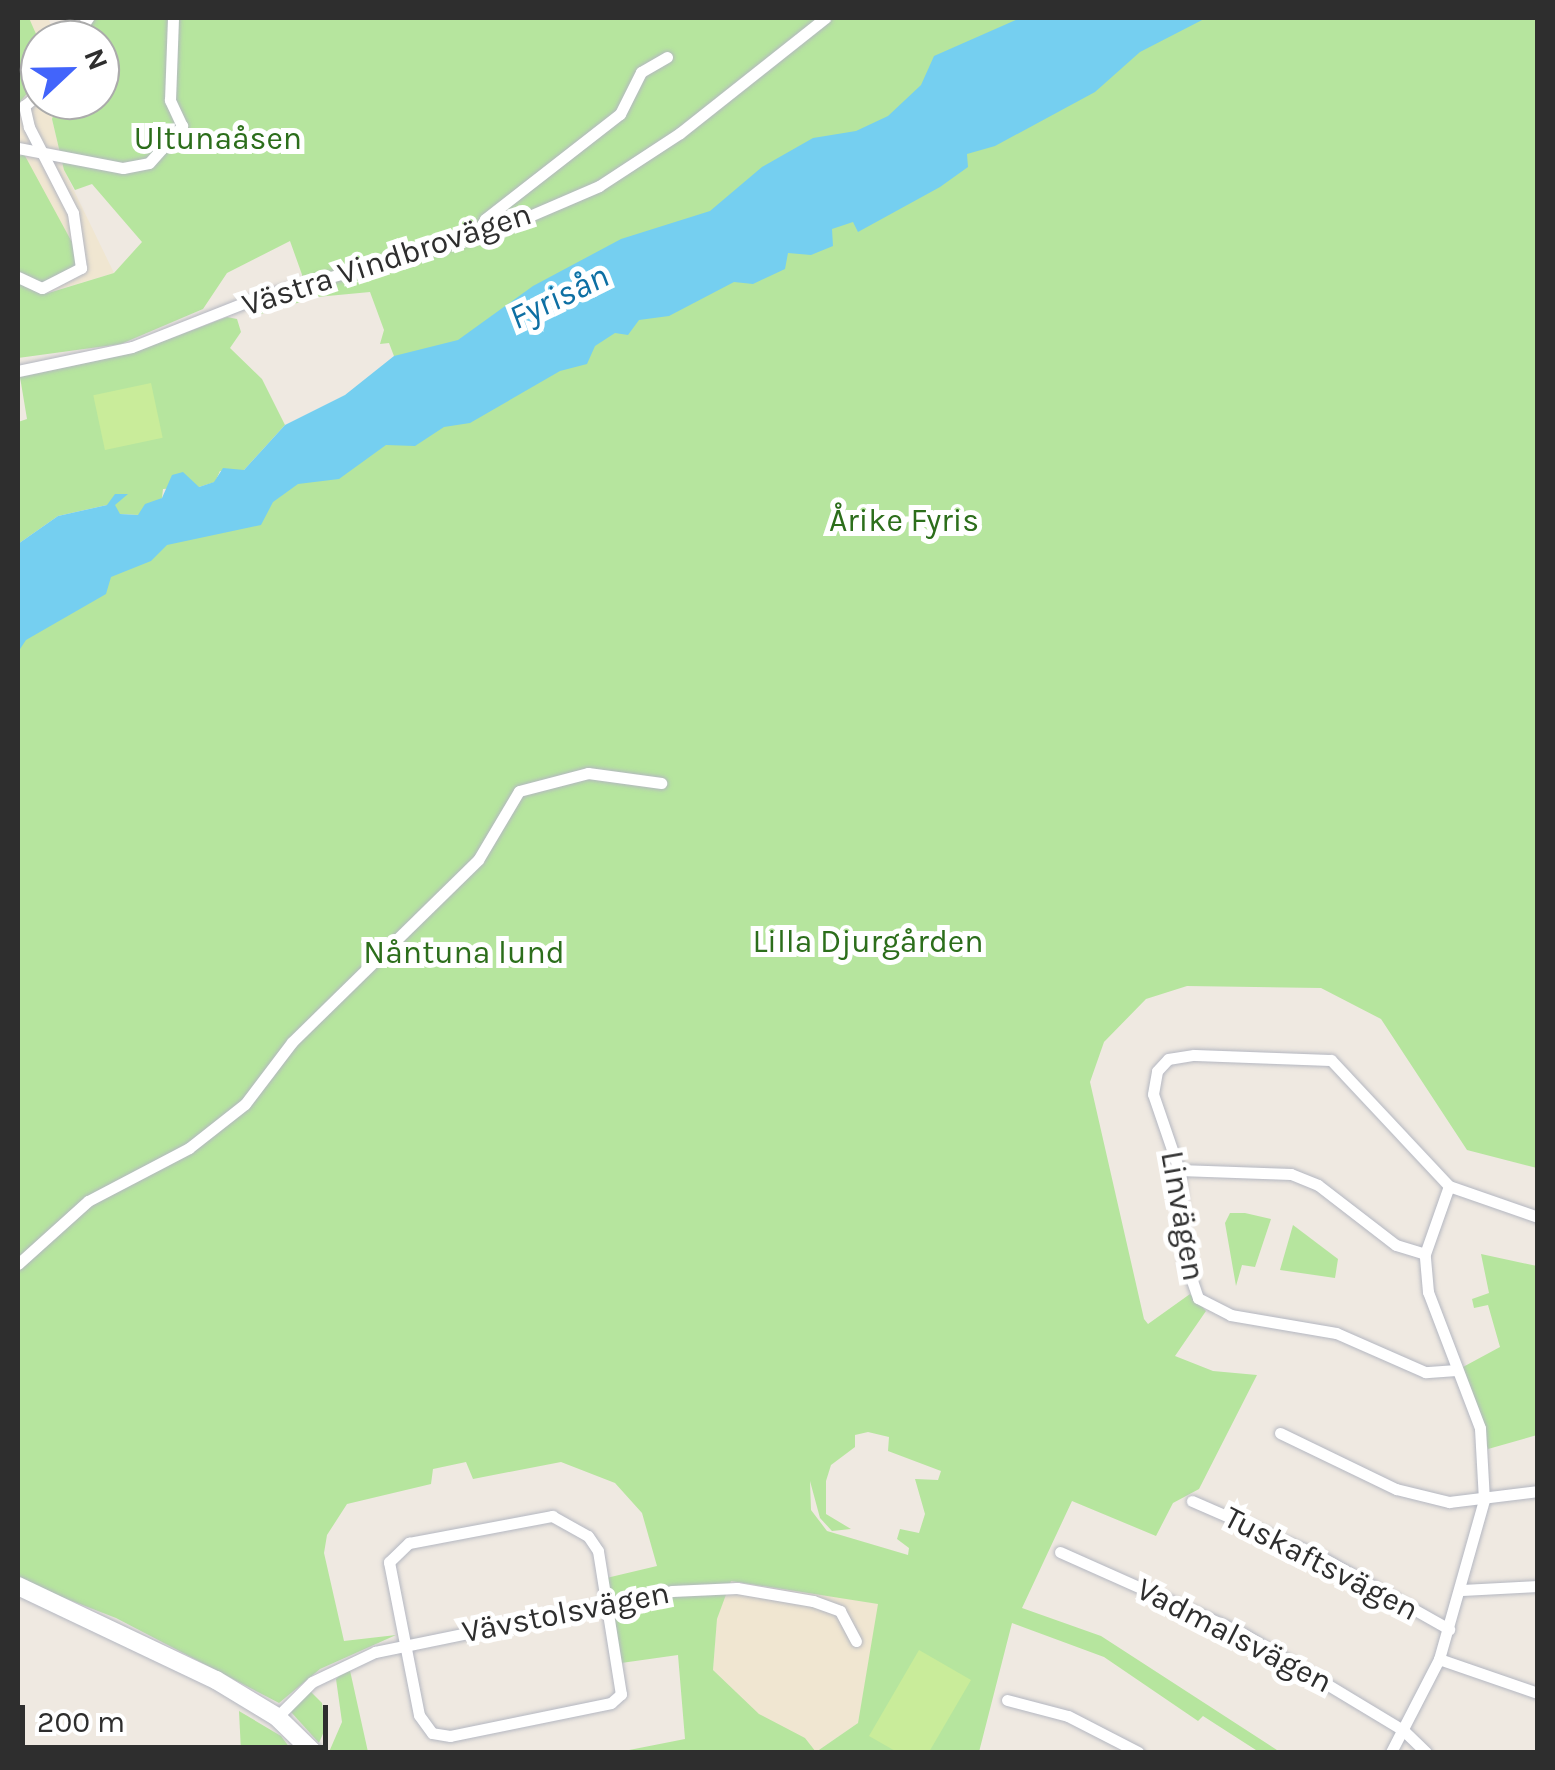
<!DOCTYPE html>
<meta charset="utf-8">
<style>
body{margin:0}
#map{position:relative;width:1555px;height:1770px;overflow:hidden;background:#efe9e1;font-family:Karla,sans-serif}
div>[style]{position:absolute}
.education>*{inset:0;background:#f0e6d1}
.green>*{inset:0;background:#b6e59e}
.pitch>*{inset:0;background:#c9ec9a;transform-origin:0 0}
.water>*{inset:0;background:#75cff0}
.roads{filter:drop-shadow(0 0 2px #b4b7c1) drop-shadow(0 0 2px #b4b7c1)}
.street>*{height:11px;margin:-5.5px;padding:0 5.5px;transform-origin:5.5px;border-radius:5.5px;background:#fff}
.secondary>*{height:18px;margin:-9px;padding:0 9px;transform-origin:9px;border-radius:9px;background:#fff}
span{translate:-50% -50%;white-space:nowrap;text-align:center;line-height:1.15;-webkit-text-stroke:10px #fff;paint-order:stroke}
.park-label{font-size:32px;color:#2c6e1b}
.street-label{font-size:32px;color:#2e2e2e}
.water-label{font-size:35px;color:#0d6fa3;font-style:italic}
.frame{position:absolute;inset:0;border:20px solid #2e2e2e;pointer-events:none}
.north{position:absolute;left:20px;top:20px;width:100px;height:100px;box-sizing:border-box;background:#fff;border:2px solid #ababab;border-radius:50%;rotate:68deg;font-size:28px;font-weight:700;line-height:40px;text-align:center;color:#2e2e2e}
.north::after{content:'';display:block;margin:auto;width:35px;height:45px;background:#4264fb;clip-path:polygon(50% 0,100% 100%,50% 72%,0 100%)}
.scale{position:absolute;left:20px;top:1705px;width:308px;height:45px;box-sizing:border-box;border:5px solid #2e2e2e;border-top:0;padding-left:12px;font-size:30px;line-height:35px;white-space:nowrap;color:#2e2e2e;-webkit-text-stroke:8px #fff;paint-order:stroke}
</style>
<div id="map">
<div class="education">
<div style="clip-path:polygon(18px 18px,48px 18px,58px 40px,40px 40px,40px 100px,58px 100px,52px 119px,64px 170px,114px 273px,40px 295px,18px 310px)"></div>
<div style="clip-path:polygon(730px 1581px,879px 1603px,858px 1723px,816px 1752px,805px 1738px,769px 1724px,713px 1670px,717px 1619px)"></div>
</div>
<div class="green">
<div style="clip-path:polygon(18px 18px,29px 18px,40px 43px,40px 78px,19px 103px)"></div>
<div style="clip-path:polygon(evenodd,93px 18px,1537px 18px,1537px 1168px,1467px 1150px,1381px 1019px,1321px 988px,1187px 986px,1146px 999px,1104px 1042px,1090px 1082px,1144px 1319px,1148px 1324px,1190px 1294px,1206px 1311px,1175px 1356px,1213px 1371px,1257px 1375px,1199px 1489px,1173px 1503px,1156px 1536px,1072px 1501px,1022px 1608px,1101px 1636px,1280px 1752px,1259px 1752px,1203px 1716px,1198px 1721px,1104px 1657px,1012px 1623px,979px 1752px,816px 1752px,858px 1723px,878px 1604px,731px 1581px,717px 1619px,713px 1670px,759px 1714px,805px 1738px,816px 1752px,619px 1752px,685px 1739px,678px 1655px,614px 1664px,598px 1580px,657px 1566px,642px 1513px,615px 1483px,561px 1462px,473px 1479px,466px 1462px,433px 1469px,431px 1484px,347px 1504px,327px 1535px,324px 1553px,344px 1641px,396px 1635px,320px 1669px,279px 1703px,116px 1618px,18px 1580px,18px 607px,413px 406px,389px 343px,380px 344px,384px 330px,370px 292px,317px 297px,254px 316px,256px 306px,363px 271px,305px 283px,290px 241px,227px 273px,203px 309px,121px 344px,18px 358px,18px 157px,24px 154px,86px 268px,45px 294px,114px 273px,142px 242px,92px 184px,75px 190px,64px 170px,52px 119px,58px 100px,100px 100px,100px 40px,84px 40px,93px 18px,868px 1432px,889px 1437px,888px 1451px,941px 1471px,938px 1480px,915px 1479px,925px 1514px,919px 1533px,900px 1529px,897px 1539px,909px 1548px,908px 1555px,827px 1531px,811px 1510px,810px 1481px,820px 1518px,832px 1531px,851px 1529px,826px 1514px,826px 1481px,831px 1465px,855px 1447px,855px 1435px,868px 1432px)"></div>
<div style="clip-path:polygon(227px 317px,237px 319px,241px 332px,230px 348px,262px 379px,285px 425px,244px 470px,220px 471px,215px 482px,199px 487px,163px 489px,162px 498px,139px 515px,119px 514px,107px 505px,58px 516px,18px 544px,18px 422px,27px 419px,20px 377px,132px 353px)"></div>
<div style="clip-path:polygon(1245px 1213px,1271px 1219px,1255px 1267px,1242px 1265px,1236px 1286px,1225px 1223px,1230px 1213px)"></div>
<div style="clip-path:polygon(1293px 1225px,1338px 1259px,1335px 1278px,1280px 1270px)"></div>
<div style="clip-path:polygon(1481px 1254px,1537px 1266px,1537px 1435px,1488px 1449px,1463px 1367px,1500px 1347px,1488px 1305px,1474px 1308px,1472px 1299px,1489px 1293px)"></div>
<div style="clip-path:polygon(349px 1666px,368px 1752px,329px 1752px,342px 1722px,336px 1679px)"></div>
<div style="clip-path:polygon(310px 1691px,322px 1703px,325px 1729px,319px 1743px,291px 1712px)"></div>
<div style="clip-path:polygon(239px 1711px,281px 1736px,293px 1752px,241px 1752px)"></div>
</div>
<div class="pitch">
<div style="left:151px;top:383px;width:56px;height:59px;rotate:78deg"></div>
<div style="clip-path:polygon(919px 1650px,971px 1680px,929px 1752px,897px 1752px,869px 1736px)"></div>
</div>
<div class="water">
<div style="clip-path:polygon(1020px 18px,1206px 18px,1140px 52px,1095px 92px,995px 146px,967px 154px,968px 167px,940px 187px,858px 232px,853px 222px,832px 229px,833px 246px,811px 255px,788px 253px,785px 269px,753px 284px,734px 282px,669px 316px,639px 320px,628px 335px,615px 333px,595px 346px,587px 364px,560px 371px,470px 423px,444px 427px,415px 446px,386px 445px,339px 479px,298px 484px,273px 502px,261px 525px,167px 545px,151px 561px,111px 577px,106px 594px,26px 640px,18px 652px,18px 544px,58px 516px,107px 505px,115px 494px,128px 494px,115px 505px,120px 514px,138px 515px,145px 504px,162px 498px,172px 475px,183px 472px,199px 487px,214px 482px,223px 468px,244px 470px,285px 425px,345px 395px,394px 356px,458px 340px,533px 286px,621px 239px,710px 211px,762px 167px,813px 138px,856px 131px,888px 116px,921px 85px,934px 56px)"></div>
</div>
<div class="roads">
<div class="street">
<div style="left:73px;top:40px;width:27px;rotate:-56deg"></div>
<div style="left:18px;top:148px;width:107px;rotate:10.8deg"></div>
<div style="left:123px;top:168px;width:26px;rotate:-11deg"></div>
<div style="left:149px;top:163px;width:50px;rotate:-48.3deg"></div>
<div style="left:182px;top:126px;width:29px;rotate:-115deg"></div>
<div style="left:170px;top:100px;width:82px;rotate:-87.9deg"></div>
<div style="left:476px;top:236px;width:19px;rotate:-62deg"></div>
<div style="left:485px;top:219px;width:171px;rotate:-37.9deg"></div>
<div style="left:620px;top:114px;width:47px;rotate:-63.4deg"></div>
<div style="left:641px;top:72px;width:30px;rotate:-30deg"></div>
<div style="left:18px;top:277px;width:26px;rotate:25deg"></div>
<div style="left:42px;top:288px;width:44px;rotate:-27.1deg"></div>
<div style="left:81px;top:268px;width:56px;rotate:-98.3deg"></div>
<div style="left:73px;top:213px;width:97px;rotate:-117.1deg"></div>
<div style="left:29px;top:127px;width:22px;rotate:-103deg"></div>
<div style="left:24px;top:106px;width:21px;rotate:-39deg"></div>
<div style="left:18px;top:371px;width:116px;rotate:-11.9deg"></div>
<div style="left:132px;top:347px;width:136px;rotate:-21.5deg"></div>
<div style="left:259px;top:297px;width:247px;rotate:-15.7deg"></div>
<div style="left:497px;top:230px;width:111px;rotate:-23.3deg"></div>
<div style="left:599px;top:186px;width:97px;rotate:-33.2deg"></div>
<div style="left:680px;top:133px;width:185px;rotate:-38.4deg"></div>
<div style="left:1179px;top:1170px;width:112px;rotate:2deg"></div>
<div style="left:1291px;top:1174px;width:29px;rotate:22deg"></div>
<div style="left:1318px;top:1185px;width:98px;rotate:37.6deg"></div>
<div style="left:1396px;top:1245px;width:30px;rotate:17deg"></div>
<div style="left:18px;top:1264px;width:94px;rotate:-42deg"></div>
<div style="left:88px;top:1201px;width:114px;rotate:-27.7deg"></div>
<div style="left:189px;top:1148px;width:71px;rotate:-38.2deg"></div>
<div style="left:245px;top:1104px;width:78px;rotate:-52.8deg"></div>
<div style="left:292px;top:1042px;width:260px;rotate:-44.4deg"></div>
<div style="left:478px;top:860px;width:80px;rotate:-59.3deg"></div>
<div style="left:519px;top:791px;width:71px;rotate:-14.6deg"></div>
<div style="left:588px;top:773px;width:74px;rotate:7.8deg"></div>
<div style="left:1456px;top:1370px;width:31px;rotate:176deg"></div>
<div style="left:1425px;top:1372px;width:97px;rotate:-156.3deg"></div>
<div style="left:1336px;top:1333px;width:107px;rotate:-170.3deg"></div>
<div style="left:1231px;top:1315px;width:37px;rotate:-153deg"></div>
<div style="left:1198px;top:1298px;width:39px;rotate:-109deg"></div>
<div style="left:1185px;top:1261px;width:91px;rotate:-93.8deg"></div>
<div style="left:1179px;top:1170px;width:80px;rotate:-108.9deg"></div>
<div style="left:1153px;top:1094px;width:23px;rotate:-80deg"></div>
<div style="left:1157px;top:1071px;width:16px;rotate:-47deg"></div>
<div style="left:1168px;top:1059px;width:26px;rotate:-9deg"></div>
<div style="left:1194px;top:1055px;width:137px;rotate:2.1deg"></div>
<div style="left:1331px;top:1060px;width:173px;rotate:46.9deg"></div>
<div style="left:1449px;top:1186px;width:94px;rotate:19.2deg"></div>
<div style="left:1280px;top:1433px;width:129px;rotate:25.8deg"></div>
<div style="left:1396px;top:1489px;width:55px;rotate:13.8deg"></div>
<div style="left:1449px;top:1502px;width:90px;rotate:-7deg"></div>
<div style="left:1192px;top:1501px;width:143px;rotate:23.5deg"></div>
<div style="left:1323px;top:1558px;width:145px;rotate:29.4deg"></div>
<div style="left:552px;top:1516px;width:41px;rotate:29.1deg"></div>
<div style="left:588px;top:1536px;width:18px;rotate:56deg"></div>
<div style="left:598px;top:1551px;width:145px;rotate:80.9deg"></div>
<div style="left:621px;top:1694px;width:13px;rotate:138deg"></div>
<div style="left:611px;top:1703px;width:164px;rotate:168.4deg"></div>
<div style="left:450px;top:1736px;width:18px;rotate:-171deg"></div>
<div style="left:432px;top:1733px;width:22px;rotate:-126deg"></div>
<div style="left:419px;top:1715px;width:156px;rotate:-101.1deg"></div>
<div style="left:389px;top:1562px;width:28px;rotate:-44deg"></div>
<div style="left:409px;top:1543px;width:146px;rotate:-10.7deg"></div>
<div style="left:1060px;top:1552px;width:199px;rotate:24deg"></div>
<div style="left:1242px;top:1633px;width:188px;rotate:31.1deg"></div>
<div style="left:1403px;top:1730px;width:32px;rotate:44deg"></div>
<div style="left:1462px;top:1590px;width:76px;rotate:-3deg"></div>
<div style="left:1439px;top:1659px;width:105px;rotate:19deg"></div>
<div style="left:1007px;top:1700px;width:63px;rotate:14.7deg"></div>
<div style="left:1068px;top:1716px;width:79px;rotate:27.2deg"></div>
<div style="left:277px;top:1717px;width:49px;rotate:-45deg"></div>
<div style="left:312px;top:1682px;width:70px;rotate:-25.5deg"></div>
<div style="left:375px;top:1652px;width:303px;rotate:-11.6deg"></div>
<div style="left:672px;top:1591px;width:65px;rotate:-2.6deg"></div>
<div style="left:737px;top:1588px;width:77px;rotate:9.7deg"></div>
<div style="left:813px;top:1601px;width:29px;rotate:20deg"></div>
<div style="left:840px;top:1611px;width:34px;rotate:62deg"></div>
<div style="left:1391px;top:1752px;width:105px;rotate:-62.7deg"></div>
<div style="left:1439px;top:1659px;width:165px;rotate:-74.2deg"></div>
<div style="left:1484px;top:1500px;width:72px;rotate:-93.2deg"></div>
<div style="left:1480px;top:1428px;width:146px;rotate:-110.9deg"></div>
<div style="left:1428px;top:1292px;width:38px;rotate:-95deg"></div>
<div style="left:1425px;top:1254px;width:72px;rotate:-70.6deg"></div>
</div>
<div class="secondary">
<div style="left:18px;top:1586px;width:219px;rotate:25.4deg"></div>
<div style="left:216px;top:1680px;width:71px;rotate:31.2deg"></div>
<div style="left:277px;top:1717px;width:50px;rotate:44.2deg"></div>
</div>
</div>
<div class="park-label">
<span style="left:218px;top:139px">Ultunaåsen</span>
<span style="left:904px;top:521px">Årike Fyris</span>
<span style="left:868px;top:942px">Lilla Djurgården</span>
<span style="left:464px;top:953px">Nåntuna lund</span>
</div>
<div class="street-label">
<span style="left:387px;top:260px;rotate:-18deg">Västra Vindbrovägen</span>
<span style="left:1182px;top:1216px;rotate:80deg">Linvägen</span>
<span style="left:1321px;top:1564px;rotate:27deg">Tuskaftsvägen</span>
<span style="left:566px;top:1613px;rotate:-11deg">Vävstolsvägen</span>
<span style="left:1234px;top:1636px;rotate:27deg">Vadmalsvägen</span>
</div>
<div class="water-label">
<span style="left:559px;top:297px;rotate:-26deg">Fyrisån</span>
</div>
<div class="frame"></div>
<div class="north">N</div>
<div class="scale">200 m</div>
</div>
